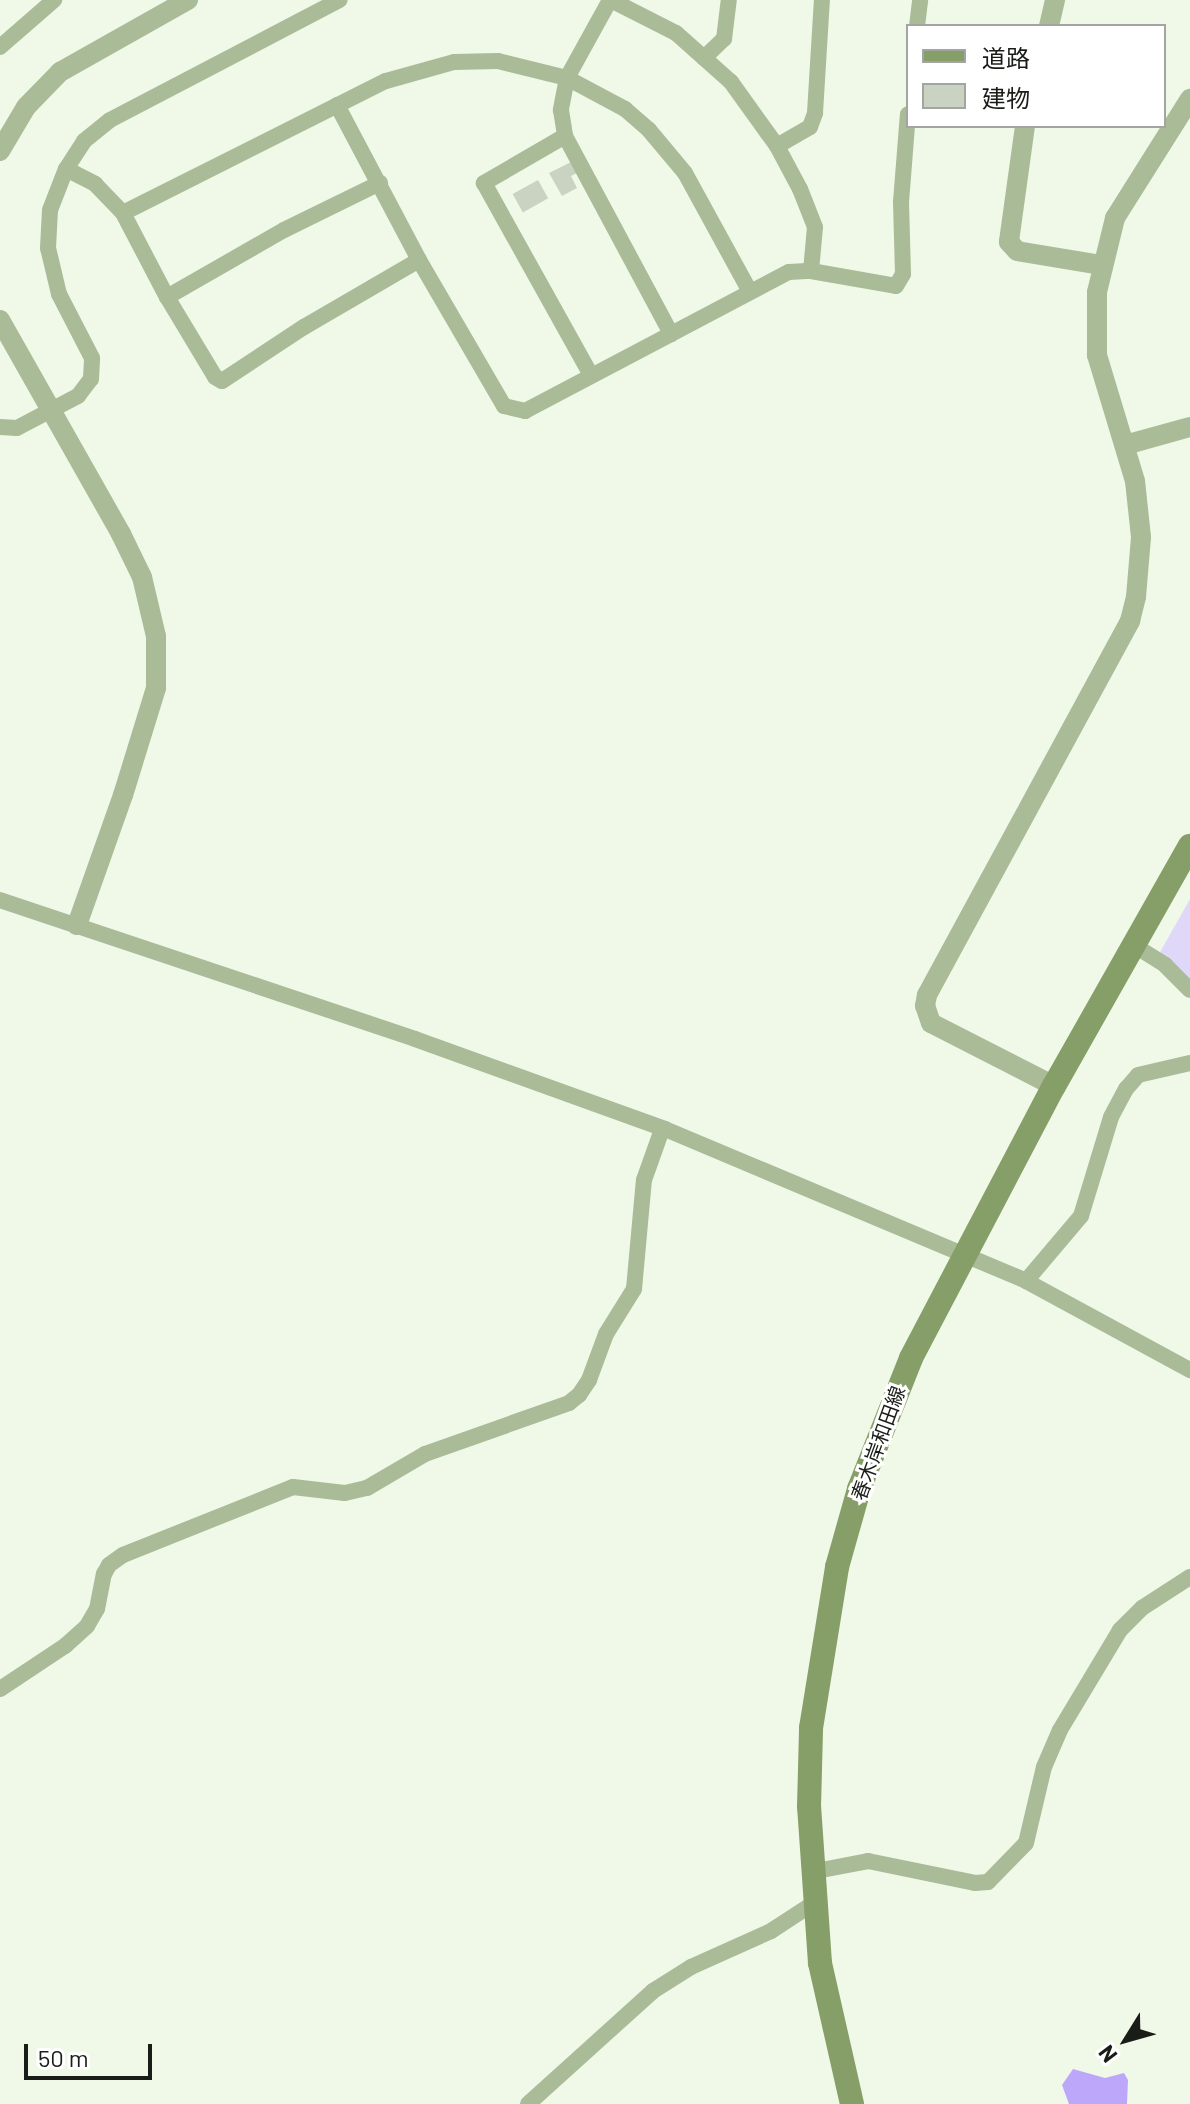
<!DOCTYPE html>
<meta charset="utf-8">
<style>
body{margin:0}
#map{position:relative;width:1190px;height:2104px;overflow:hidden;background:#f0f8e7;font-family:Barlow,"Noto Sans JP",sans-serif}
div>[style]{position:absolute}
.green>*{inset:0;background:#dfd8f9}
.water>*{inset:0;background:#bda7fa}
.building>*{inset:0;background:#cad2c1;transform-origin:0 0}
.minor>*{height:16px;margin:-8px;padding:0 8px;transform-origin:8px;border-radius:8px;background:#aabb97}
.tertiary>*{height:20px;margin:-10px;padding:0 10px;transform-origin:10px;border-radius:10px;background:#aabb97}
.secondary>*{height:24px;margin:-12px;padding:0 12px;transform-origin:12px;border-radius:12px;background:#869e68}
span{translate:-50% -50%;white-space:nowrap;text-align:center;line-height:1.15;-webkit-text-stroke:6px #fff;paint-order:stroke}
.street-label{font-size:20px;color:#1a1d17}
.legend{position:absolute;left:906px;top:24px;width:260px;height:104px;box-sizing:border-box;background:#fff;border:2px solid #a3a5a2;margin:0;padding:10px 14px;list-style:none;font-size:24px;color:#1a1d17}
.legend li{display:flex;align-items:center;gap:16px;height:40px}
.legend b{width:40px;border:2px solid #a3a5a2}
.north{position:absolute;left:1086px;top:2000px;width:80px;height:80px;-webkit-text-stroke:6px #fff;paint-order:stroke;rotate:233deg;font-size:22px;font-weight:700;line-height:32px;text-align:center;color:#1a1d17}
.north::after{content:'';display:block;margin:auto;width:28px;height:36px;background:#1a1d17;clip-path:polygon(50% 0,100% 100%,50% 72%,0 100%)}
.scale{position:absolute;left:24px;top:2044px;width:128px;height:36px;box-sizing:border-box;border:4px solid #1a1d17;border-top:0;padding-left:10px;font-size:24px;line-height:28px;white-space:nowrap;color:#1a1d17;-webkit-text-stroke:6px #fff;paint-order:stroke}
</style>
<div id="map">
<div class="green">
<div style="clip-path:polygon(1190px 899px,1190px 980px,1159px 954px)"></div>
</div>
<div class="water">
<div style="clip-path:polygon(1073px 2069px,1105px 2078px,1124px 2073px,1128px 2080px,1127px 2104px,1069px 2104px,1062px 2085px)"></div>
</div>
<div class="building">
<div style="clip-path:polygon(573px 161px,579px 172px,571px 176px,577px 188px,562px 196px,549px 173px)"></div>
<div style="left:538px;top:180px;width:21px;height:29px;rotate:61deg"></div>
</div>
<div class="minor">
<div style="left:610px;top:0;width:89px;rotate:118.9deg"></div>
<div style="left:567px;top:78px;width:33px;rotate:101deg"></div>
<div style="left:561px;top:110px;width:26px;rotate:81deg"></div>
<div style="left:565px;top:136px;width:225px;rotate:61.8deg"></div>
<div style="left:611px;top:0;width:73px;rotate:26.9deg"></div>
<div style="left:676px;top:33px;width:74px;rotate:41.7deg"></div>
<div style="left:731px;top:82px;width:79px;rotate:54.3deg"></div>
<div style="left:777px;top:146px;width:49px;rotate:61.9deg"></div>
<div style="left:800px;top:189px;width:41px;rotate:68.5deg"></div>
<div style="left:815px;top:227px;width:44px;rotate:95.2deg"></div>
<div style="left:917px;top:26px;width:26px;rotate:-83deg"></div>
<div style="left:0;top:47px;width:72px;rotate:-41deg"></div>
<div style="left:704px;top:58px;width:28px;rotate:-44deg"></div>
<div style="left:724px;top:39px;width:39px;rotate:-83deg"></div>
<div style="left:337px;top:105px;width:175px;rotate:62.1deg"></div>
<div style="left:419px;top:260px;width:169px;rotate:59.8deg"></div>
<div style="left:504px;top:406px;width:22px;rotate:13deg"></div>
<div style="left:525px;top:411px;width:298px;rotate:-27.8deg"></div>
<div style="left:789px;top:272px;width:22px;rotate:-3deg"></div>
<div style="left:811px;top:271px;width:86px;rotate:10deg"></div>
<div style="left:896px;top:286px;width:14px;rotate:-60deg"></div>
<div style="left:903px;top:274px;width:72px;rotate:-91.6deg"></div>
<div style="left:901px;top:202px;width:88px;rotate:-85.5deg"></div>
<div style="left:565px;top:136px;width:94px;rotate:149.9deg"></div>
<div style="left:484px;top:183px;width:220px;rotate:60.9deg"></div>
<div style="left:777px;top:146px;width:38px;rotate:-30deg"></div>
<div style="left:810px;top:127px;width:15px;rotate:-70deg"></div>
<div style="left:815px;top:113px;width:113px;rotate:-86.5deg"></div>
<div style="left:66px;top:169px;width:33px;rotate:27deg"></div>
<div style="left:95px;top:184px;width:40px;rotate:46deg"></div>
<div style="left:123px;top:213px;width:95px;rotate:62.4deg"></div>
<div style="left:167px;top:297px;width:93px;rotate:59deg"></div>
<div style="left:215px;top:377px;width:8px;rotate:30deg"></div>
<div style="left:222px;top:381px;width:98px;rotate:-33.4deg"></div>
<div style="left:304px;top:327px;width:133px;rotate:-30.2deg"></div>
<div style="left:123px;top:213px;width:294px;rotate:-26.7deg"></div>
<div style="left:386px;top:81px;width:71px;rotate:-15.6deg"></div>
<div style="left:454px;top:62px;width:44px;rotate:-1.3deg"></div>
<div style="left:498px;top:61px;width:71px;rotate:13.8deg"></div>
<div style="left:567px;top:78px;width:66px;rotate:28.1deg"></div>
<div style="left:625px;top:109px;width:32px;rotate:41deg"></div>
<div style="left:649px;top:130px;width:56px;rotate:50.1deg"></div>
<div style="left:685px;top:173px;width:133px;rotate:61.3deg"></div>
<div style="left:167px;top:297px;width:135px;rotate:-29.8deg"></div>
<div style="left:284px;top:230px;width:107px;rotate:-26.1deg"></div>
<div style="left:0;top:427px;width:17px;rotate:3deg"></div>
<div style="left:17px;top:428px;width:69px;rotate:-27.7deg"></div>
<div style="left:78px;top:396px;width:21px;rotate:-53deg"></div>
<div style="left:91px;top:379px;width:21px;rotate:-87deg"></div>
<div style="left:92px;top:358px;width:72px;rotate:-117.3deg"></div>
<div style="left:59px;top:294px;width:47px;rotate:-103.4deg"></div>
<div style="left:48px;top:248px;width:38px;rotate:-87deg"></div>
<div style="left:50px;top:210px;width:44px;rotate:-68.7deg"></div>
<div style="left:66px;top:169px;width:33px;rotate:-57deg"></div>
<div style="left:84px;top:141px;width:33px;rotate:-39deg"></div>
<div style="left:110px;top:120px;width:259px;rotate:-27.6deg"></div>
<div style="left:0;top:900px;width:438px;rotate:18.5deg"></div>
<div style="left:415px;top:1039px;width:266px;rotate:19.8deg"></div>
<div style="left:665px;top:1129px;width:392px;rotate:22.8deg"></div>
<div style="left:1026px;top:1281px;width:187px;rotate:28.5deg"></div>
<div style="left:1135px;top:946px;width:36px;rotate:32deg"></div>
<div style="left:1165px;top:965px;width:35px;rotate:45deg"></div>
<div style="left:1026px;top:1281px;width:85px;rotate:-49.8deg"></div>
<div style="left:1081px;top:1216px;width:103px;rotate:-73.1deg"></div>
<div style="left:1111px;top:1117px;width:32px;rotate:-62deg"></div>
<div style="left:1126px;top:1089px;width:18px;rotate:-49deg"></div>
<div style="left:1138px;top:1075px;width:53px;rotate:-13deg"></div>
<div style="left:0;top:1689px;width:78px;rotate:-33.5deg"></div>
<div style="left:65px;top:1646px;width:30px;rotate:-42deg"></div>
<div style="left:87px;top:1626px;width:20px;rotate:-60deg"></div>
<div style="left:97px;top:1609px;width:36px;rotate:-79deg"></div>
<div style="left:104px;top:1574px;width:10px;rotate:-61deg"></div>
<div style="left:109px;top:1565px;width:17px;rotate:-36deg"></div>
<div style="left:123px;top:1555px;width:183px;rotate:-21.8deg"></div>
<div style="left:293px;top:1487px;width:52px;rotate:6.6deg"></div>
<div style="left:345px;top:1493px;width:23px;rotate:-13deg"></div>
<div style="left:367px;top:1488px;width:67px;rotate:-30.4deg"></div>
<div style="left:425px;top:1454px;width:153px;rotate:-19.5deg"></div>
<div style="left:569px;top:1403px;width:13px;rotate:-39deg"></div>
<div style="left:579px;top:1395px;width:18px;rotate:-56deg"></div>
<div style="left:589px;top:1380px;width:49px;rotate:-69.7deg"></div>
<div style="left:606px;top:1334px;width:53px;rotate:-58.1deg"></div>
<div style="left:634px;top:1289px;width:109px;rotate:-84.8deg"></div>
<div style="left:644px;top:1180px;width:48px;rotate:-70.4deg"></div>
<div style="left:811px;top:1872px;width:58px;rotate:-10.9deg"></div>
<div style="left:868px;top:1861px;width:109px;rotate:11.6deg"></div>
<div style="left:975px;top:1883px;width:13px;rotate:-4deg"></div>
<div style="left:988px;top:1882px;width:54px;rotate:-45.7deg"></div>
<div style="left:1026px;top:1843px;width:78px;rotate:-76.7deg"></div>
<div style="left:1044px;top:1767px;width:40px;rotate:-66.6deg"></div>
<div style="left:1060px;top:1730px;width:117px;rotate:-59deg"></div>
<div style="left:1120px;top:1630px;width:31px;rotate:-45deg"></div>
<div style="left:1142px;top:1608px;width:57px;rotate:-32.9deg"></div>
<div style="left:528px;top:2104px;width:169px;rotate:-42.1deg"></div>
<div style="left:653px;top:1991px;width:45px;rotate:-32.3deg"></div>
<div style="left:691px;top:1967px;width:88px;rotate:-24.2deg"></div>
<div style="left:771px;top:1931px;width:51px;rotate:-33.1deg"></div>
</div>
<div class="tertiary">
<div style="left:1049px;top:26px;width:27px;rotate:-77deg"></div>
<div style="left:1025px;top:126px;width:117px;rotate:97.9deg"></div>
<div style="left:1009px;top:242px;width:12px;rotate:48deg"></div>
<div style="left:1017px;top:251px;width:86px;rotate:9.4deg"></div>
<div style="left:0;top:151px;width:51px;rotate:-59.4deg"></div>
<div style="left:26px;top:107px;width:49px;rotate:-45.8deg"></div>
<div style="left:60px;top:72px;width:147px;rotate:-29.4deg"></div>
<div style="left:0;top:320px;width:246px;rotate:60.5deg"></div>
<div style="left:121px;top:534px;width:48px;rotate:64deg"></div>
<div style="left:142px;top:577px;width:61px;rotate:76.7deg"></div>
<div style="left:156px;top:636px;width:52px;rotate:90deg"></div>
<div style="left:156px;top:688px;width:112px;rotate:107.1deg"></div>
<div style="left:123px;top:795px;width:138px;rotate:109.5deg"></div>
<div style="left:1125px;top:445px;width:67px;rotate:-15.5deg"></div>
<div style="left:1054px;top:1086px;width:138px;rotate:-152.9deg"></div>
<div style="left:931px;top:1023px;width:18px;rotate:-109deg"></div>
<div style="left:925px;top:1006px;width:11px;rotate:-80deg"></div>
<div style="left:927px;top:995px;width:426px;rotate:-61.5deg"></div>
<div style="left:1130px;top:621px;width:25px;rotate:-76deg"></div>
<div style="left:1136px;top:597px;width:60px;rotate:-85.2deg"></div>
<div style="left:1141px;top:537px;width:56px;rotate:-96.1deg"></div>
<div style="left:1135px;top:481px;width:132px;rotate:-106.8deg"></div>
<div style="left:1097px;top:355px;width:63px;rotate:-90deg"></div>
<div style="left:1097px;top:292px;width:76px;rotate:-76.3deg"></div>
<div style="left:1115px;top:218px;width:141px;rotate:-57.8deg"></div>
</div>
<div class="secondary">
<div style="left:852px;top:2104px;width:145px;rotate:-102.8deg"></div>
<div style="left:820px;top:1963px;width:156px;rotate:-94deg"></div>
<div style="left:809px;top:1807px;width:79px;rotate:-88.5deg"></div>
<div style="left:811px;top:1728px;width:163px;rotate:-80.8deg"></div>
<div style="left:837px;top:1567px;width:81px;rotate:-74.2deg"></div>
<div style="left:859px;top:1489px;width:141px;rotate:-68.3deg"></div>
<div style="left:911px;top:1358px;width:307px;rotate:-62.3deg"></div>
<div style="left:1054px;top:1086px;width:276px;rotate:-60.5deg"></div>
</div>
<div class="street-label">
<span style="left:878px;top:1443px;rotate:-70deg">春木岸和田線</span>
</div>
<ul class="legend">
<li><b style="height:10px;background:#869e68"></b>道路</li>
<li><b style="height:22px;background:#cad2c1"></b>建物</li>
</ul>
<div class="north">N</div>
<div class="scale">50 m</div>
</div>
